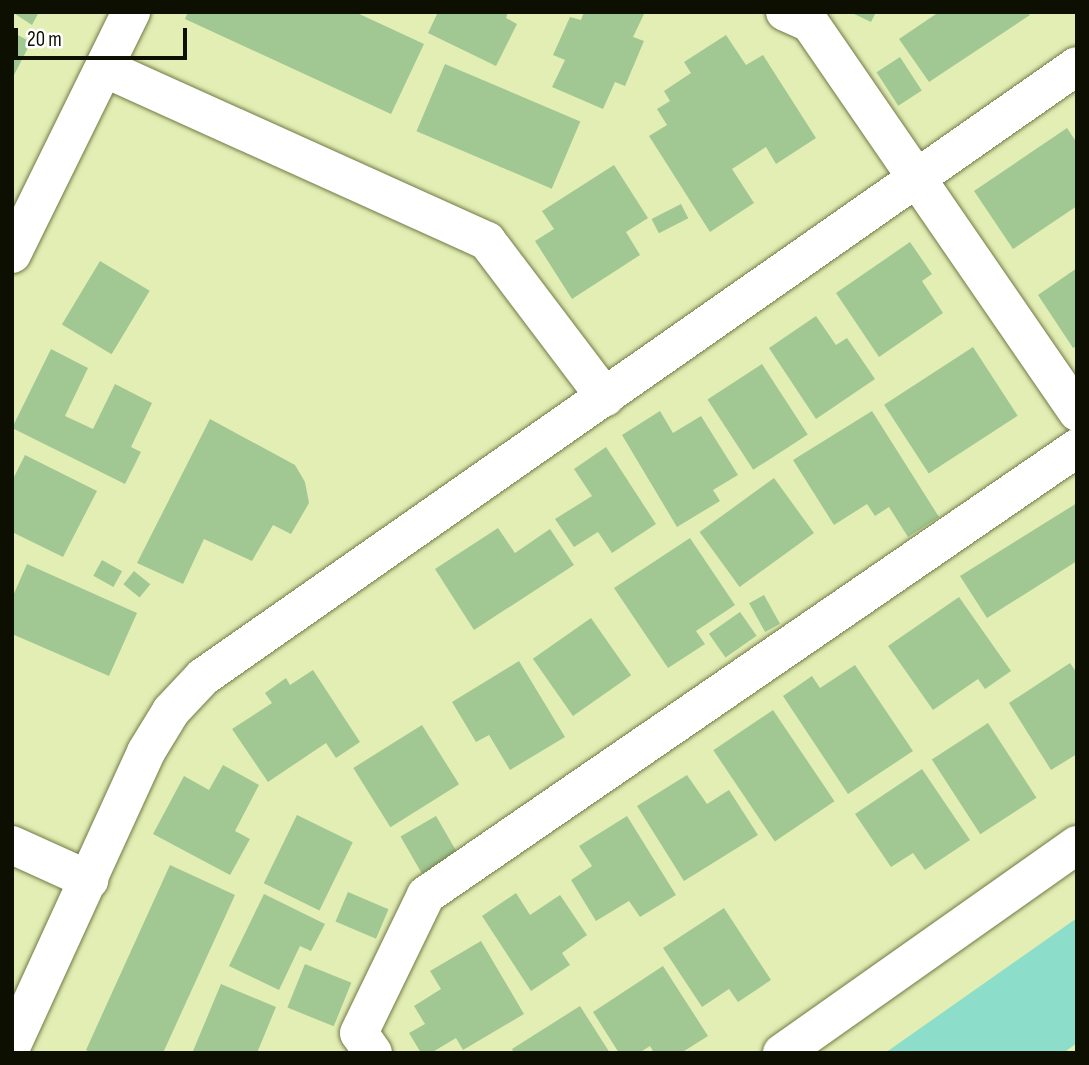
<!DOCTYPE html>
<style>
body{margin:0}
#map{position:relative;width:1089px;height:1065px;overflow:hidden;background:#e3eeb5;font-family:"Sofia Sans Condensed",sans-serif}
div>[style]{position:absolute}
.water>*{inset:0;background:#8cddc9}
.building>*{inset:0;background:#a1c892;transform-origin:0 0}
.roads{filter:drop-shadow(0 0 2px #717a45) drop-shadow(0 0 2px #717a45)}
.street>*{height:38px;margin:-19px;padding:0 19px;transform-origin:19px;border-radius:19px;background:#fff}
span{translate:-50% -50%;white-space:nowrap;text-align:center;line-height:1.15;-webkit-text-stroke:6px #fff;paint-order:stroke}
.frame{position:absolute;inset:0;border:14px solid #0d1000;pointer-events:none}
.scale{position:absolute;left:14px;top:28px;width:173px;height:32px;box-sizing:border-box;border:4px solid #0d1000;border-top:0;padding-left:9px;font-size:21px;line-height:24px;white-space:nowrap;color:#0d1000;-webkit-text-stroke:5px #fff;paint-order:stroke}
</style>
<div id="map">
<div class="water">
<div style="clip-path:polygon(1077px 918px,1077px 1043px,1063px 1053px,885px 1053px)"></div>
</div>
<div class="building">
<div style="clip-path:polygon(12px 12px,39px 12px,32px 25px)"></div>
<div style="clip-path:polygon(188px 12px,355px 12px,424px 44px,391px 114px,185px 19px)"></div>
<div style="clip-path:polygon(438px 12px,508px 12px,506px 18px,517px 24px,496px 66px,428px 33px)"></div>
<div style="clip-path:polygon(584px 12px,645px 12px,633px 37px,644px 41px,625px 86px,615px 82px,603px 109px,552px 87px,565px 60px,553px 55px,570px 17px,581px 20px)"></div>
<div style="clip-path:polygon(850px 12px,876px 12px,871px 22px)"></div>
<div style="clip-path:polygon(939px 12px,1028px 12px,1030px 15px,929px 82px,899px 39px)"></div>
<div style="clip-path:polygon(12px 32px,31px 42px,12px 79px)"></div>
<div style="clip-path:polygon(726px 35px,746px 65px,763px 55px,816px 138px,776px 164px,766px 147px,732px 169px,754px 203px,710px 232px,649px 136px,667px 125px,657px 109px,670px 101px,664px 91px,691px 73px,684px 62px)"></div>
<div style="left:900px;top:57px;width:40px;height:28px;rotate:57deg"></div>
<div style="left:445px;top:64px;width:147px;height:73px;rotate:23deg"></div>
<div style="clip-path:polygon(1067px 128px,1077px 143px,1077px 206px,1013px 249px,974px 191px)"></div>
<div style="clip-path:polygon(614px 165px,648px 218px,626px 232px,640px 255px,572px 299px,535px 241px,554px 229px,542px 211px)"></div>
<div style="left:681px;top:204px;width:16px;height:33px;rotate:63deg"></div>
<div style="clip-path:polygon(910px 242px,932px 274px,922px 281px,943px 313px,879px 357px,836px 293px)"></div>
<div style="left:100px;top:261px;width:58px;height:74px;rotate:31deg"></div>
<div style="clip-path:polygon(1077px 268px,1077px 346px,1073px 348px,1038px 295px)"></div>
<div style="clip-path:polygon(816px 316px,836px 345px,847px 338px,875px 379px,816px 419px,769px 348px)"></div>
<div style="left:973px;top:347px;width:82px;height:106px;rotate:57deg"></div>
<div style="clip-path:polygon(51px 349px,88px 368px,65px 416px,93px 429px,115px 384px,152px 403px,131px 447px,141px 452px,125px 484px,12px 428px)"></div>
<div style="left:762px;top:364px;width:84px;height:65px;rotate:57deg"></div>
<div style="clip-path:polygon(660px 411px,673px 433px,701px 416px,738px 475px,713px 490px,720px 501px,677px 527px,622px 435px)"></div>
<div style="clip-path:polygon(872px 411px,939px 517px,908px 537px,889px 507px,875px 516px,867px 504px,834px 525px,793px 460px)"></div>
<div style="clip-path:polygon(210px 419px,295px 465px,305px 482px,309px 503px,291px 534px,273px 525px,252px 561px,204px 539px,183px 584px,137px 563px)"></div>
<div style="clip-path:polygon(606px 447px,656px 524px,612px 553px,598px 532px,574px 547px,555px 519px,592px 496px,574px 469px)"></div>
<div style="clip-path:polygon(25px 455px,97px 491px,63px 557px,12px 532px,12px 481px)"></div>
<div style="left:774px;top:478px;width:68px;height:92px;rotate:54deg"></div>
<div style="clip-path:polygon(1077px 503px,1077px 561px,987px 618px,960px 576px)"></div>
<div style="clip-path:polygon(498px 528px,515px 553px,550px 529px,574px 565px,474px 630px,435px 569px)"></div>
<div style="clip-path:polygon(690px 538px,735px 605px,696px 631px,705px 644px,668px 668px,614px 588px)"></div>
<div style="left:102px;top:560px;width:23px;height:18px;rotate:29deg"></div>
<div style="clip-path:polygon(27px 564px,137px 613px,109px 676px,12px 634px,12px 598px)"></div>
<div style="left:134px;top:571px;width:21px;height:17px;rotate:39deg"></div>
<div style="left:764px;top:595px;width:33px;height:17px;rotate:61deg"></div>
<div style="clip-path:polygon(959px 597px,1011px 671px,985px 689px,978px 679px,933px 710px,888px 646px)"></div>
<div style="left:740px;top:612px;width:29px;height:38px;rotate:55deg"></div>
<div style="left:591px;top:618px;width:70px;height:71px;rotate:55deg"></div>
<div style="clip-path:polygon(519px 661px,565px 737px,510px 770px,489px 735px,476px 742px,452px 702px)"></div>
<div style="clip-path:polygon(1070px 663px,1077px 673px,1077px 754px,1051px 770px,1009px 703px)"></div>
<div style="clip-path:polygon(855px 665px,913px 751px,848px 794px,783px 696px,812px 676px,820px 688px)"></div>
<div style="clip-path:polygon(313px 670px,360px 742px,336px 758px,326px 743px,268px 782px,232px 729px,272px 703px,265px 693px,286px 678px,290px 685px)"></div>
<div style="left:773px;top:710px;width:110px;height:72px;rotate:56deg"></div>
<div style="left:988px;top:723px;width:89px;height:67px;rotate:57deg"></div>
<div style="left:422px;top:725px;width:70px;height:81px;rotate:58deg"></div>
<div style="clip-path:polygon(223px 765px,259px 785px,235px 831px,250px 839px,230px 875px,153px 834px,184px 776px,209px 790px)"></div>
<div style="clip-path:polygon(922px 769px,970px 840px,925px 870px,913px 853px,891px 867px,855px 814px)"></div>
<div style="clip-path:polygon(687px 775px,707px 804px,729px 790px,758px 835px,684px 881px,637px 806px)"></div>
<div style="left:297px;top:815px;width:62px;height:76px;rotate:26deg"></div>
<div style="left:436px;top:816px;width:43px;height:41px;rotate:60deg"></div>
<div style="clip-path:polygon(627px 816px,676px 895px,640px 917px,629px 901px,596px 921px,571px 880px,592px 866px,579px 846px)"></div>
<div style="clip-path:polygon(170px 865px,235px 895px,163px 1053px,92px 1053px,86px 1050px)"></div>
<div style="left:348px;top:892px;width:44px;height:32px;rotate:23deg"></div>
<div style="clip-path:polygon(516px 893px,530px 915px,560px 895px,587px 935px,562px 953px,570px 965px,531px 991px,482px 916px)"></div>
<div style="clip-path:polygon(264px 894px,325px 924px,311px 951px,300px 946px,279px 990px,229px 966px)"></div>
<div style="clip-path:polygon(724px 908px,771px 980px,738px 1002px,729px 989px,702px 1007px,663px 948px)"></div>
<div style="clip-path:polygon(481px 941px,524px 1014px,463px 1050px,456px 1038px,431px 1053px,421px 1053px,409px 1033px,425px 1024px,414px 1006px,441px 989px,430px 971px)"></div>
<div style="left:305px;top:964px;width:50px;height:47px;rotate:22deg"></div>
<div style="clip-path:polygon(663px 966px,708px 1036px,681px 1053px,654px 1053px,650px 1046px,639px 1053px,619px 1053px,593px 1012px)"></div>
<div style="clip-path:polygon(221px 984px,276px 1007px,257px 1053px,193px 1051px)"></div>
<div style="clip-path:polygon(580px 1006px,610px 1053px,514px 1053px,512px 1049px)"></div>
</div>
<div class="roads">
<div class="street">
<div style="left:785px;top:12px;width:27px;rotate:24deg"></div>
<div style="left:810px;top:23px;width:472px;rotate:55.5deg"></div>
<div style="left:104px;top:68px;width:420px;rotate:24.3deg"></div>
<div style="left:487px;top:241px;width:196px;rotate:52.9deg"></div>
<div style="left:12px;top:254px;width:270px;rotate:-63.8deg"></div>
<div style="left:12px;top:845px;width:85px;rotate:24.4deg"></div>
<div style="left:12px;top:1045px;width:322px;rotate:-65.4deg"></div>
<div style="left:146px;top:752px;width:48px;rotate:-58.6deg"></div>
<div style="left:171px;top:711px;width:47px;rotate:-46.7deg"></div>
<div style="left:203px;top:677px;width:1066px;rotate:-34.96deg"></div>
<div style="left:373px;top:1053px;width:24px;rotate:-125deg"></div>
<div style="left:359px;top:1033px;width:153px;rotate:-64.1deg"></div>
<div style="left:426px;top:895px;width:790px;rotate:-34.47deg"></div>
<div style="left:782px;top:1053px;width:361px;rotate:-35.2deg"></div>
</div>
</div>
<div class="frame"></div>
<div class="scale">20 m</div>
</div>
